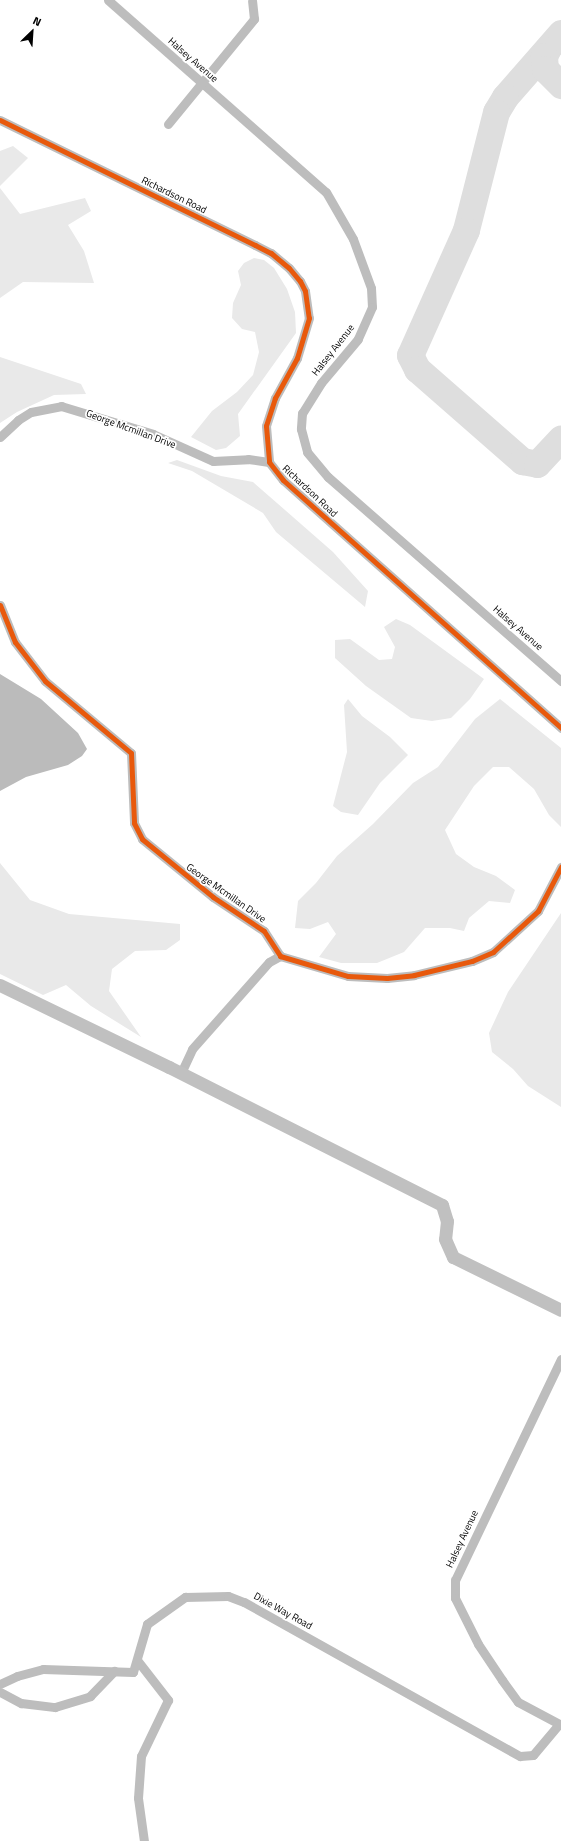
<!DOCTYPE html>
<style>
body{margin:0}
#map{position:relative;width:561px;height:1841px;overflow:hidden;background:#fff;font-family:"Titillium Web",sans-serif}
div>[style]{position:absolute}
.green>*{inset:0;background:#e9e9e9}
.water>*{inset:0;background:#bbb}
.taxiway>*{height:27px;margin:-13.5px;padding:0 13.5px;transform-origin:13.5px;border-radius:13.5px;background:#dedede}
.street>*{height:9px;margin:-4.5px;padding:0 4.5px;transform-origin:4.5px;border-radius:4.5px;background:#bdbdbd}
.secondary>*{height:13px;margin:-6.5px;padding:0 6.5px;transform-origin:6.5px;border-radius:6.5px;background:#c0c0c0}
.cycleway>*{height:5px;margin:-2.5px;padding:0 2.5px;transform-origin:2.5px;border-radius:2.5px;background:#e8590c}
span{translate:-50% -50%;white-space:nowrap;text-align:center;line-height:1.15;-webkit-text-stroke:3.5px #fff;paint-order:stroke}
.street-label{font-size:10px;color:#000}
.north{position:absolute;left:12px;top:12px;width:40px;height:40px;-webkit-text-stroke:3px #fff;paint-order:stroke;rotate:25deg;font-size:11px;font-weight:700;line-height:16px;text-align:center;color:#000}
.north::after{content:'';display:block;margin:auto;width:14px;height:18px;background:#000;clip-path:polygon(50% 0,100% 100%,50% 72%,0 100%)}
</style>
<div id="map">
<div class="green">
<div style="clip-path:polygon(13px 146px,28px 158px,0 186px,0 151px)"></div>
<div style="clip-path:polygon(0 188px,20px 214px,85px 198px,91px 211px,68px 225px,84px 251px,94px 283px,23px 282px,0 298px)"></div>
<div style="clip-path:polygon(254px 258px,264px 260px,274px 268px,287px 289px,295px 312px,296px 333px,238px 414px,240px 436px,226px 448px,216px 450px,191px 437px,212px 411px,237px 392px,253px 375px,259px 352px,255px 332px,242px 329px,232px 318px,233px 303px,241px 285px,238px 271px,244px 263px)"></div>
<div style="clip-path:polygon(0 357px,81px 384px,86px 394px,54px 395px,17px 412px,0 423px)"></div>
<div style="clip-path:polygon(177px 460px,221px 476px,253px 482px,333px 552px,368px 591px,365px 607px,276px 532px,263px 513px,192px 471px,168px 463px)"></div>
<div style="clip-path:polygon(396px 619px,410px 625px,484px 679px,470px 699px,451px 718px,432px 721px,411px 718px,366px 686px,335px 658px,335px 640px,350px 639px,379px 660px,392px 659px,395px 647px,384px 627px)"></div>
<div style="clip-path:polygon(348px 699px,362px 716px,390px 737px,408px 755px,380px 783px,358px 815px,341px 812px,333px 806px,347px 752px,344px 705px)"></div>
<div style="clip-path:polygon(500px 699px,561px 748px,561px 827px,549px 815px,534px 789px,509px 767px,493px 767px,474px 786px,445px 830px,456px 854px,474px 867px,496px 876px,515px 890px,510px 903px,489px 901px,469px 918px,464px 931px,450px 928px,425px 928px,404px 952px,377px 963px,341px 963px,319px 957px,336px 934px,328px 922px,310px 929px,295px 928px,298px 901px,316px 883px,337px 856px,373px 824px,413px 783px,438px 767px,475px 719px)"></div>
<div style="clip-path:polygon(0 863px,30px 900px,69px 914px,180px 924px,180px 940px,166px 950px,135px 951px,112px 969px,109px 991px,141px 1037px,91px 1006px,66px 985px,43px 995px,0 974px)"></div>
<div style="clip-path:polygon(561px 913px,561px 1107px,528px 1086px,513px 1069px,492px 1052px,489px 1033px,508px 992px)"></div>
</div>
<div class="water">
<div style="clip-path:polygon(0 674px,41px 699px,78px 733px,87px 749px,82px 756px,68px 765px,26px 777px,0 791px)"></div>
</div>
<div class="taxiway">
<div style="left:561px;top:33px;width:85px;rotate:131.2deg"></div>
<div style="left:505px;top:97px;width:17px;rotate:121deg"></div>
<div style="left:496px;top:112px;width:122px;rotate:104.3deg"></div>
<div style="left:466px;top:230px;width:137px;rotate:114.1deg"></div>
<div style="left:410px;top:355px;width:16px;rotate:63deg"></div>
<div style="left:417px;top:369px;width:140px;rotate:41.2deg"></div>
<div style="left:522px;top:461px;width:15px;rotate:11deg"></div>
<div style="left:537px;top:464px;width:35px;rotate:-47deg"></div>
<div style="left:547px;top:50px;width:7px;rotate:117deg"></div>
<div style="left:544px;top:56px;width:13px;rotate:86deg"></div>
<div style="left:545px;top:69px;width:23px;rotate:45deg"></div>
</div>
<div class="street">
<div style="left:108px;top:0;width:290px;rotate:41.4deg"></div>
<div style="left:326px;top:192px;width:54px;rotate:60.1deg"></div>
<div style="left:353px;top:239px;width:52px;rotate:69.8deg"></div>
<div style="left:371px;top:288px;width:19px;rotate:87deg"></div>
<div style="left:372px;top:307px;width:35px;rotate:114deg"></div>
<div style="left:358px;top:339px;width:57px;rotate:130.1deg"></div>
<div style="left:321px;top:383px;width:36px;rotate:122deg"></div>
<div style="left:302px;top:413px;width:16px;rotate:94deg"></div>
<div style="left:301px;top:429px;width:24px;rotate:75deg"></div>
<div style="left:307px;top:452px;width:33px;rotate:50deg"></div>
<div style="left:328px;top:477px;width:310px;rotate:41.2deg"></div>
<div style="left:0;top:120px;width:284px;rotate:26.1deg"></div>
<div style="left:255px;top:245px;width:18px;rotate:27deg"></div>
<div style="left:271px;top:253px;width:23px;rotate:40deg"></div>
<div style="left:289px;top:268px;width:17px;rotate:50deg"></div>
<div style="left:300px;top:281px;width:11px;rotate:63deg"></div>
<div style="left:305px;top:291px;width:27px;rotate:82deg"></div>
<div style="left:309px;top:318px;width:42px;rotate:106.7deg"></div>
<div style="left:297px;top:358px;width:46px;rotate:118.8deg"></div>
<div style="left:275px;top:398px;width:29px;rotate:108deg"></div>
<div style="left:266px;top:426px;width:36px;rotate:85deg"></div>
<div style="left:269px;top:462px;width:23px;rotate:52deg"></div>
<div style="left:283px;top:480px;width:373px;rotate:41.7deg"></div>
<div style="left:168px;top:124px;width:136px;rotate:-50.7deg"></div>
<div style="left:254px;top:19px;width:18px;rotate:-96deg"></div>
<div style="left:0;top:437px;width:25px;rotate:-43deg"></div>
<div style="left:18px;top:420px;width:15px;rotate:-32deg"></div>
<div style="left:31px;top:412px;width:31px;rotate:-11deg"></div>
<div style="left:61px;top:406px;width:96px;rotate:16.9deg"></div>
<div style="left:153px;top:434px;width:66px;rotate:24.2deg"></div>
<div style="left:213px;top:461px;width:35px;rotate:-3deg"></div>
<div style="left:248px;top:459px;width:21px;rotate:8deg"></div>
<div style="left:0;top:605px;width:40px;rotate:68deg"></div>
<div style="left:15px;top:642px;width:49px;rotate:52.4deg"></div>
<div style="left:45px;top:681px;width:112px;rotate:39.9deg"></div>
<div style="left:131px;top:753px;width:70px;rotate:87.5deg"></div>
<div style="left:134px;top:823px;width:18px;rotate:63deg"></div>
<div style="left:142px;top:839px;width:92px;rotate:39.2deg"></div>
<div style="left:213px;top:897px;width:61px;rotate:33.7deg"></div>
<div style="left:264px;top:931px;width:30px;rotate:57deg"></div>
<div style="left:280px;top:956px;width:71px;rotate:16.4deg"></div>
<div style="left:348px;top:976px;width:39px;rotate:3deg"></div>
<div style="left:387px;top:978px;width:27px;rotate:-6deg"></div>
<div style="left:414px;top:975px;width:60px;rotate:-13.6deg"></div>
<div style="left:472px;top:961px;width:23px;rotate:-23deg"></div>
<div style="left:493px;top:952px;width:61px;rotate:-42.3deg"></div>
<div style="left:538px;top:911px;width:50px;rotate:-62.4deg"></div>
<div style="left:181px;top:1073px;width:26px;rotate:-65deg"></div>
<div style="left:192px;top:1049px;width:116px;rotate:-48.5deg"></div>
<div style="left:269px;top:962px;width:13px;rotate:-29deg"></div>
<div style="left:561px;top:1359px;width:245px;rotate:115.6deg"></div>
<div style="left:455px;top:1580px;width:18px;rotate:90deg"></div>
<div style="left:455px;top:1598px;width:51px;rotate:63.4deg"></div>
<div style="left:478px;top:1644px;width:43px;rotate:56.3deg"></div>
<div style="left:502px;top:1680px;width:27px;rotate:54deg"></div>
<div style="left:518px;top:1702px;width:49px;rotate:28.1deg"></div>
<div style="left:137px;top:1660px;width:51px;rotate:52.2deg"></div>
<div style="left:168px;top:1700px;width:62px;rotate:115.7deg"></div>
<div style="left:141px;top:1756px;width:42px;rotate:94.1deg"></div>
<div style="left:138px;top:1798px;width:43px;rotate:82.1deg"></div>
<div style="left:0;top:1684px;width:19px;rotate:-25deg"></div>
<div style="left:17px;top:1676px;width:27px;rotate:-15deg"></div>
<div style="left:43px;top:1669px;width:90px;rotate:1.9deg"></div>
<div style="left:133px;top:1672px;width:50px;rotate:-73.7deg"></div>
<div style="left:147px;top:1624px;width:47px;rotate:-35.4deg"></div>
<div style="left:185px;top:1597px;width:43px;rotate:-1.3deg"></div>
<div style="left:228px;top:1596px;width:17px;rotate:21deg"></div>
<div style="left:244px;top:1602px;width:316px;rotate:29.2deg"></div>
<div style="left:520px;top:1756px;width:13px;rotate:-4deg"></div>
<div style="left:533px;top:1755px;width:40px;rotate:-50deg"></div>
<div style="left:0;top:1692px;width:24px;rotate:28deg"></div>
<div style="left:21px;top:1703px;width:34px;rotate:7deg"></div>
<div style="left:55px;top:1707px;width:37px;rotate:-17deg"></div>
<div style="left:90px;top:1696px;width:35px;rotate:-46deg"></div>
</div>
<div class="secondary">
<div style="left:0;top:985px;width:188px;rotate:25.9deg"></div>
<div style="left:169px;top:1067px;width:306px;rotate:26.8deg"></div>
<div style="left:442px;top:1205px;width:17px;rotate:73deg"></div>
<div style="left:447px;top:1221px;width:18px;rotate:96deg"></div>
<div style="left:445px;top:1239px;width:20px;rotate:66deg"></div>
<div style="left:453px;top:1257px;width:120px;rotate:26.1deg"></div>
</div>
<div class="cycleway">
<div style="left:0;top:120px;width:284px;rotate:26.1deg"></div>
<div style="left:255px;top:245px;width:18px;rotate:27deg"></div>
<div style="left:271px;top:253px;width:23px;rotate:40deg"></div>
<div style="left:289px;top:268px;width:17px;rotate:50deg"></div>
<div style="left:300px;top:281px;width:11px;rotate:63deg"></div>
<div style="left:305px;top:291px;width:27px;rotate:82deg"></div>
<div style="left:309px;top:318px;width:42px;rotate:106.7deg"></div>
<div style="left:297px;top:358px;width:46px;rotate:118.8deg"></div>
<div style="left:275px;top:398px;width:29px;rotate:108deg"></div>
<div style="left:266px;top:426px;width:36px;rotate:85deg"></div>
<div style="left:269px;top:462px;width:23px;rotate:52deg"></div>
<div style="left:283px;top:480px;width:373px;rotate:41.7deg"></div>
<div style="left:0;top:605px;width:40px;rotate:68deg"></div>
<div style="left:15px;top:642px;width:49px;rotate:52.4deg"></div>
<div style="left:45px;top:681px;width:112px;rotate:39.9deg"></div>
<div style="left:131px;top:753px;width:70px;rotate:87.5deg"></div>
<div style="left:134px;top:823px;width:18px;rotate:63deg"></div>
<div style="left:142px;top:839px;width:92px;rotate:39.2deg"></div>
<div style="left:213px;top:897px;width:61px;rotate:33.7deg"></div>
<div style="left:264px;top:931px;width:30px;rotate:57deg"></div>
<div style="left:280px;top:956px;width:71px;rotate:16.4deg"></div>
<div style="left:348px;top:976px;width:39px;rotate:3deg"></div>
<div style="left:387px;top:978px;width:27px;rotate:-6deg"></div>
<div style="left:414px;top:975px;width:60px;rotate:-13.6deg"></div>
<div style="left:472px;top:961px;width:23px;rotate:-23deg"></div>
<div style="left:493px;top:952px;width:61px;rotate:-42.3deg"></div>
<div style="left:538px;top:911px;width:50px;rotate:-62.4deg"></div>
</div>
<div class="street-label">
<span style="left:193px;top:60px;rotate:41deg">Halsey Avenue</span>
<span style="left:174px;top:195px;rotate:26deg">Richardson Road</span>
<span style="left:333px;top:350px;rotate:-52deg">Halsey Avenue</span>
<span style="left:131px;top:429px;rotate:20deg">George Mcmillan Drive</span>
<span style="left:310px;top:491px;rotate:43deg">Richardson Road</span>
<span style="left:518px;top:628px;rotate:41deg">Halsey Avenue</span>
<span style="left:226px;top:893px;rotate:35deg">George Mcmillan Drive</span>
<span style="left:462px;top:1539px;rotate:-65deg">Halsey Avenue</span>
<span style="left:283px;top:1611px;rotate:29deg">Dixie Way Road</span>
</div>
<div class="north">N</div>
</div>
